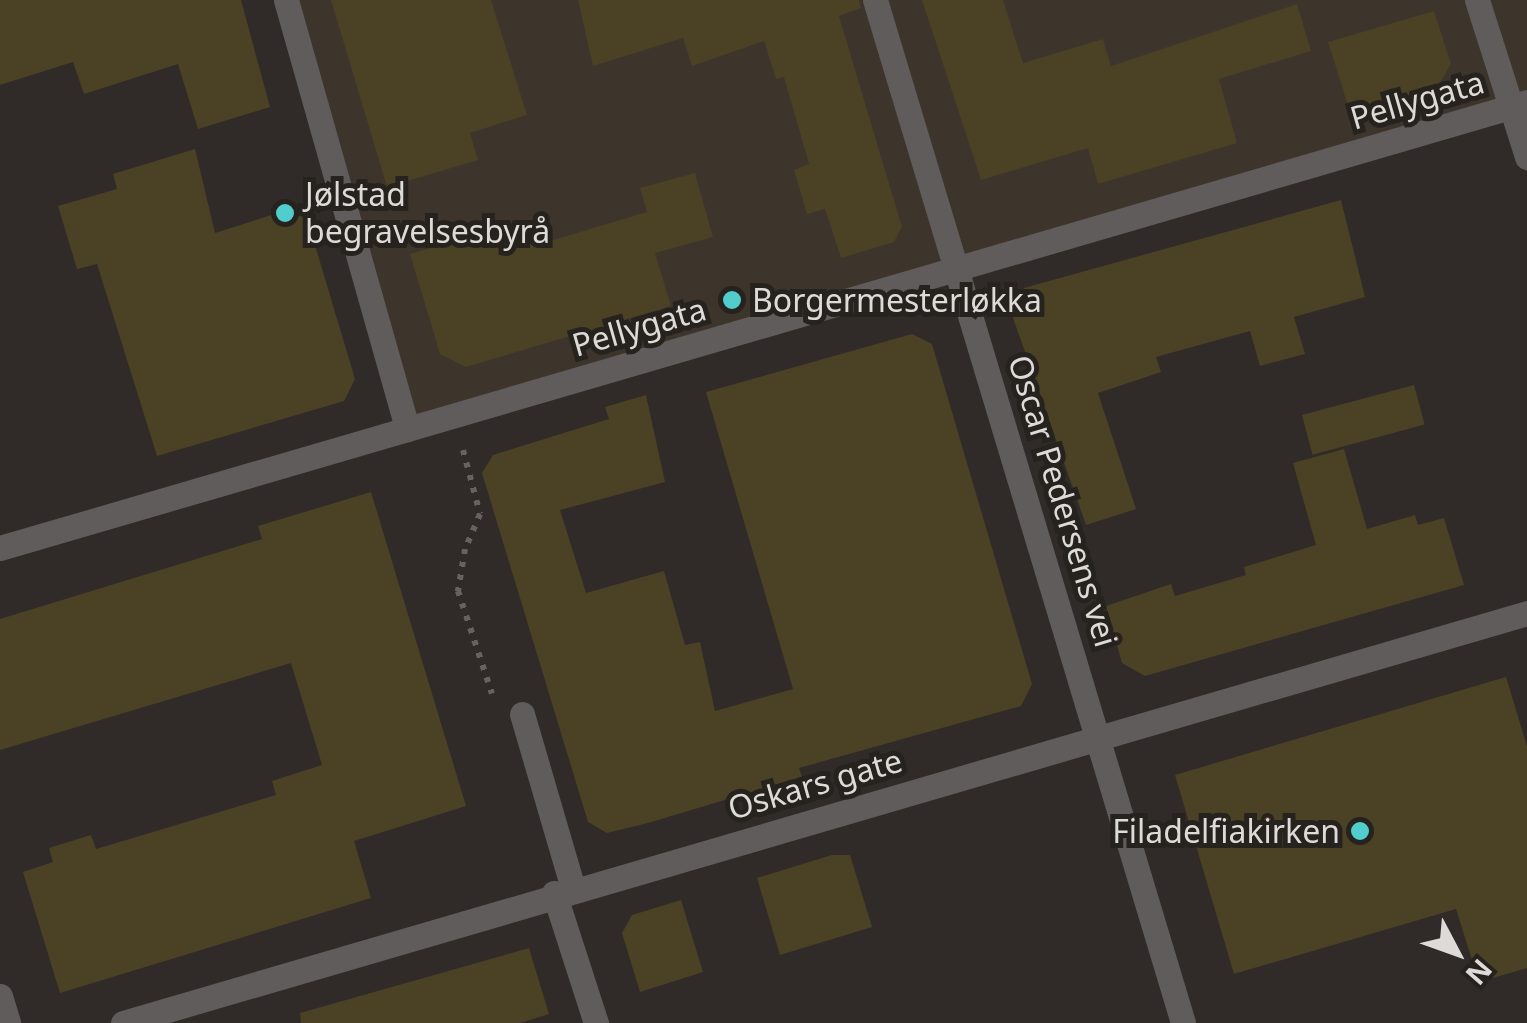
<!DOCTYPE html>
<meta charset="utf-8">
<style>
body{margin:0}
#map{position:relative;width:1527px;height:1023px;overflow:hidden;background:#302b28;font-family:"Noto Sans",sans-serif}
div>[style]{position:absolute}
.built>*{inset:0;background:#3d342c}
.building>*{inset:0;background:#4b4125;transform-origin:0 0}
.path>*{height:6px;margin-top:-3px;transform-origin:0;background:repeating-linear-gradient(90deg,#67625f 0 5px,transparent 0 13px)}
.minor>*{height:25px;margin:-12.5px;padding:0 12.5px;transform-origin:12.5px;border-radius:12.5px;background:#5f5c5b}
.dots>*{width:28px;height:28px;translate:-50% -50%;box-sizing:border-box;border:5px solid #26221e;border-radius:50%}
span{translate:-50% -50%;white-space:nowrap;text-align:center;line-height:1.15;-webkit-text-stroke:10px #26221e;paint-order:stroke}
.street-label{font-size:32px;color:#dddad7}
.poi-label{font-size:32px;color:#dddad7}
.left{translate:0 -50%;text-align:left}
.right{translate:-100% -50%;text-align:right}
.north{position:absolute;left:1407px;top:903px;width:100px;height:100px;-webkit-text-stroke:8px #26221e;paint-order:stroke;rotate:131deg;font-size:28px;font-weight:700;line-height:40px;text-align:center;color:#dddad7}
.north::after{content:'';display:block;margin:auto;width:35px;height:45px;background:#dddad7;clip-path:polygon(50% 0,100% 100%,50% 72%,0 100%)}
</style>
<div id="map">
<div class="built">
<div style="clip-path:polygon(286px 0,1527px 0,1527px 102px,407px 429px)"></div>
</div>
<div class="building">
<div style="clip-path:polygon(0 0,241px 0,270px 107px,198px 129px,178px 64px,84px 94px,73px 62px,0 85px)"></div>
<div style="clip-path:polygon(331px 0,491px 0,527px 115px,470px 133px,478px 160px,387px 187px)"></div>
<div style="clip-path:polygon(578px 0,859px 0,861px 8px,839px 16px,902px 227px,894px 242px,841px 258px,825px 209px,807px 214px,794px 170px,809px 164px,784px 77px,776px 79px,764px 41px,692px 66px,683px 38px,593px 66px)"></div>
<div style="clip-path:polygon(922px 0,1003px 0,1023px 63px,1103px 39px,1111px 66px,1297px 4px,1311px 51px,1219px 79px,1237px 143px,1098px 184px,1088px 148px,981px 180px)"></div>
<div style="clip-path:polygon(1434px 11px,1451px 64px,1438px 86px,1350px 112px,1328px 42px)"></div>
<div style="clip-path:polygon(195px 149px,215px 233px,303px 205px,355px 379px,344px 401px,157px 456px,97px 264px,77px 269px,58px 206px,117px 189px,113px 174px)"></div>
<div style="clip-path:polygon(695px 173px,713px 237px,655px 253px,671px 306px,466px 367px,440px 354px,410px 254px,510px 226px,524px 235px,537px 231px,540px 244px,647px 212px,640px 188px)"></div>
<div style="clip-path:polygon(1341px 200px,1365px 297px,1294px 317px,1305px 354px,1260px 366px,1250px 331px,1156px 357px,1161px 372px,1098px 393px,1136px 509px,1086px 525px,1011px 312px,1024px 288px)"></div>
<div style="clip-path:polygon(912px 334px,932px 344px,1032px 684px,1021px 706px,799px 768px,802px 777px,648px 823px,607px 833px,588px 822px,482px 473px,493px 455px,609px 419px,605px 407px,646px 395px,665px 482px,560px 510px,586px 593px,664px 571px,685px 645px,700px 642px,715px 711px,793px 689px,706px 392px)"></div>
<div style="left:1414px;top:385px;width:41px;height:116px;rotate:75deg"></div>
<div style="clip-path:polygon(1344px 449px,1367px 529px,1415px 515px,1418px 525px,1444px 518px,1464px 585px,1145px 676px,1122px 663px,1106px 606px,1171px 584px,1175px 596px,1246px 575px,1244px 567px,1316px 545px,1293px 463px)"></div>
<div style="clip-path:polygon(371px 492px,466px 806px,354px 841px,371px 898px,60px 993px,23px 872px,53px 862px,49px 848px,91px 835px,96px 849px,173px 826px,276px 795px,272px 781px,322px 765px,291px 663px,0 750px,0 619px,262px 539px,258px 526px)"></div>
<div style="clip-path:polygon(1506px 677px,1527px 746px,1527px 968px,1479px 982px,1456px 909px,1234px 974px,1175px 775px)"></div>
<div style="clip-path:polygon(832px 855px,850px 855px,872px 927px,780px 955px,757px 878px)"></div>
<div style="clip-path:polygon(681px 900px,703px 972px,640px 992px,622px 933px,632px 915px)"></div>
<div style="clip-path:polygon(529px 948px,549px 1014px,520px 1023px,301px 1023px,300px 1013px)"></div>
</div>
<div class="path">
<div style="left:463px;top:450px;width:66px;rotate:75.1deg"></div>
<div style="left:480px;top:514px;width:38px;rotate:113deg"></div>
<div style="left:465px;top:549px;width:43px;rotate:99.5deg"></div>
<div style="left:458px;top:591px;width:108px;rotate:71.7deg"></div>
</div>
<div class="minor">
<div style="left:286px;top:0;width:446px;rotate:74.2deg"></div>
<div style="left:875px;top:0;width:1068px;rotate:73.24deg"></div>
<div style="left:1477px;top:0;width:165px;rotate:72.3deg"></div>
<div style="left:0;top:548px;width:1591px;rotate:-16.28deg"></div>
<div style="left:522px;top:714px;width:181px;rotate:73.7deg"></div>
<div style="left:554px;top:893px;width:137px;rotate:72.1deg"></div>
<div style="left:0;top:996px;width:28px;rotate:73deg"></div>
<div style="left:123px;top:1023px;width:1463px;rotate:-16.28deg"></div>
</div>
<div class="dots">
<div style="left:285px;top:213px;background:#52cdce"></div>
<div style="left:732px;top:300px;background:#52cdce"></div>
<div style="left:1360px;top:831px;background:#52cdce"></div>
</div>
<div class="street-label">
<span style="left:1417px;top:100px;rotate:-16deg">Pellygata</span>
<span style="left:639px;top:327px;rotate:-16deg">Pellygata</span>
<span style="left:1063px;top:501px;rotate:73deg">Oscar Pedersens vei</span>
<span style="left:815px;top:784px;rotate:-16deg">Oskars gate</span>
</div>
<div class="poi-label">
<span class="left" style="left:305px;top:213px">Jølstad<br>begravelsesbyrå</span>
<span class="left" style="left:752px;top:300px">Borgermesterløkka</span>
<span class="right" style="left:1340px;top:831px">Filadelfiakirken</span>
</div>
<div class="north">N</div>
</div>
